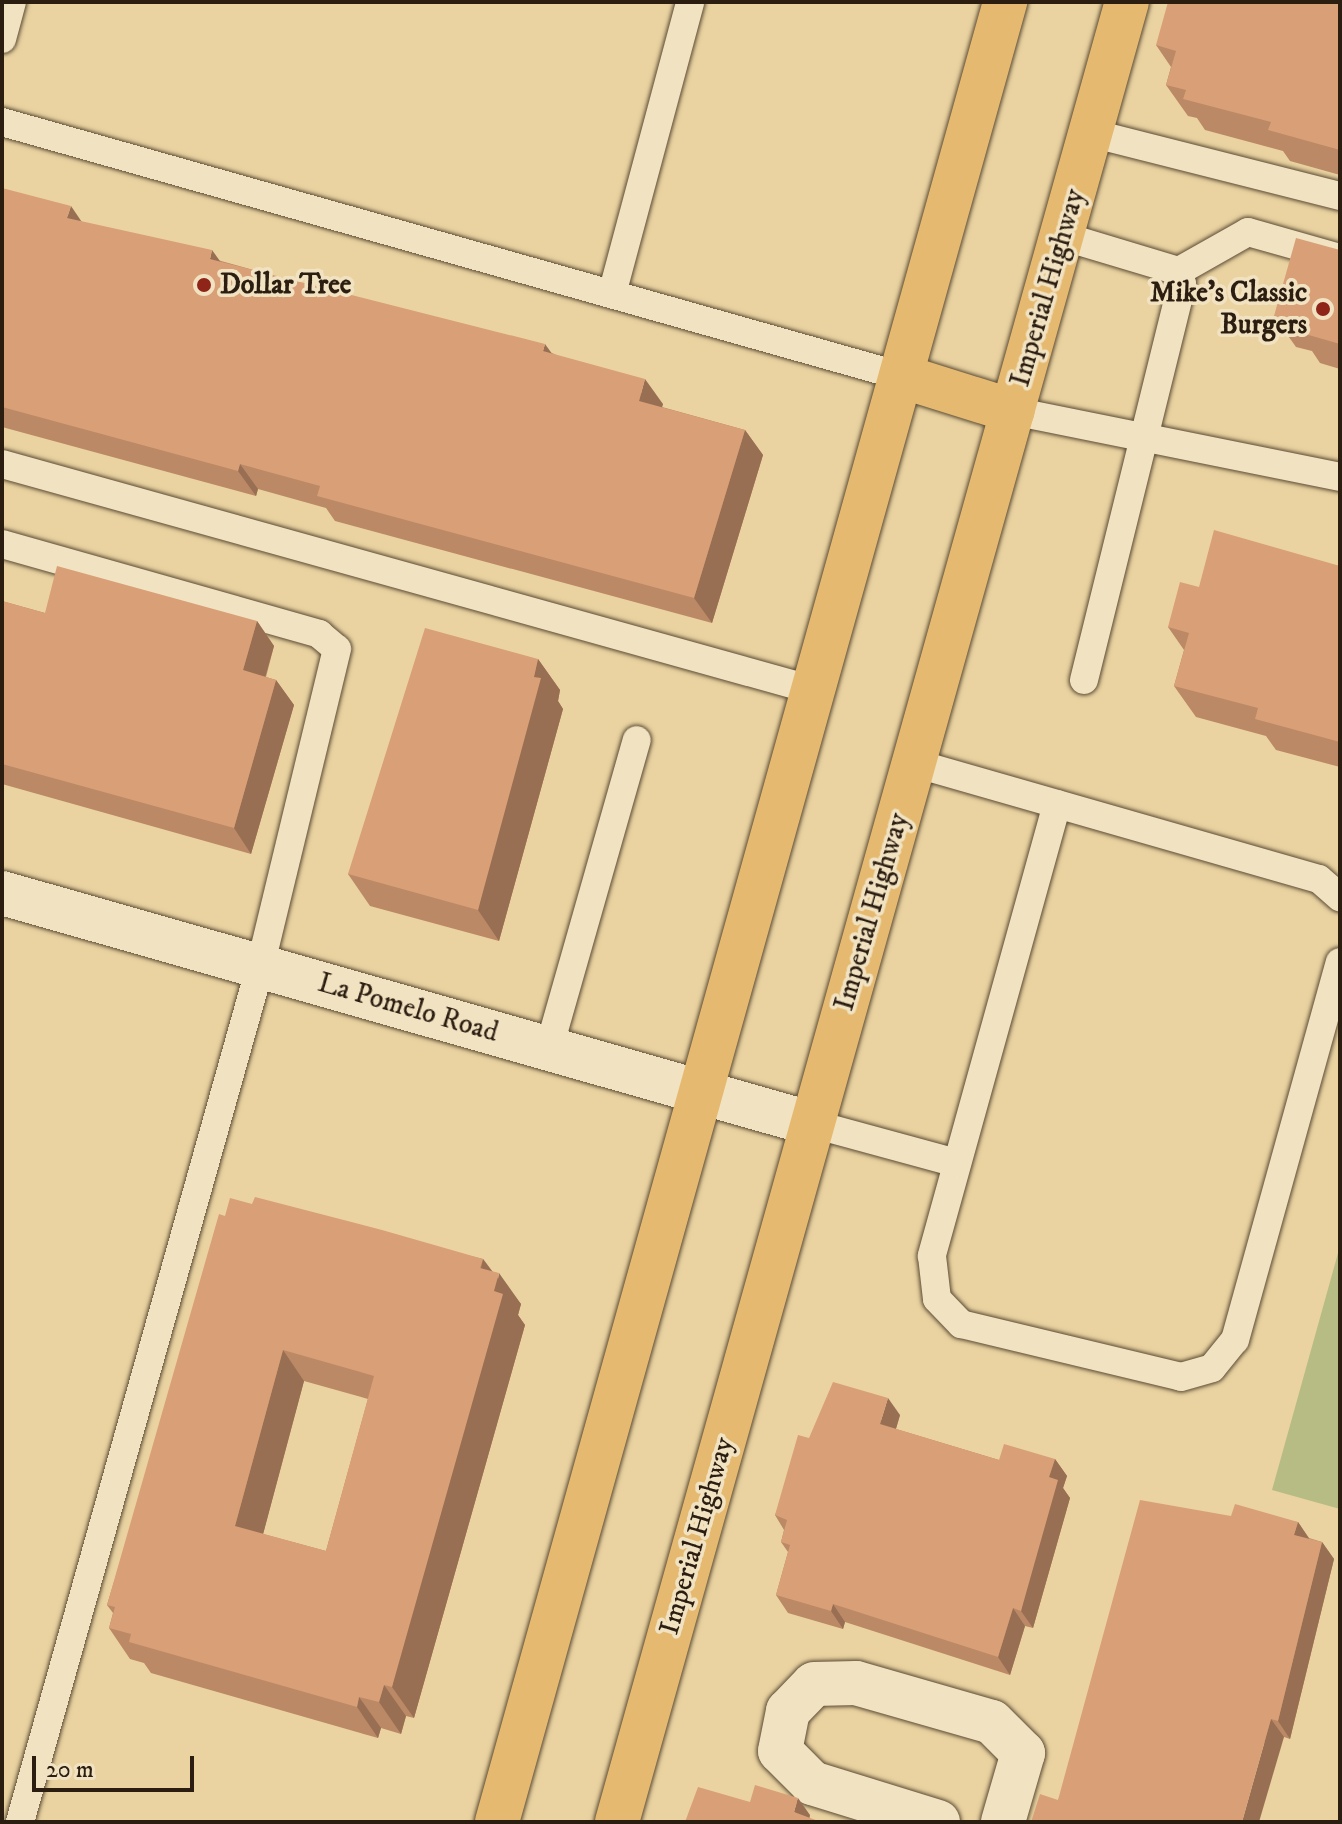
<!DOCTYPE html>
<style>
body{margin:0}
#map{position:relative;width:1342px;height:1824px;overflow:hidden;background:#ead3a1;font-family:"IM FELL DW Pica",serif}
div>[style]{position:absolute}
.green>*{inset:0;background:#b7bc84}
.roads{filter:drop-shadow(0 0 2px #5b4b35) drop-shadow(0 0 2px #5b4b35)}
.lane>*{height:28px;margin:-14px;padding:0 14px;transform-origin:14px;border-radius:14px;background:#f1e2c2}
.street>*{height:44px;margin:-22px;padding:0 22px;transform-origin:22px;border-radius:22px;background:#f1e2c2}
.primary>*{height:44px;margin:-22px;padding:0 22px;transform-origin:22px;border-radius:22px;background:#e5ba70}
.wall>*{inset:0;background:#bb8965}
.shaded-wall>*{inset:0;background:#986f53}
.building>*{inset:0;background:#d99f76}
.dots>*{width:22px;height:22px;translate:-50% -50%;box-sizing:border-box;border:4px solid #f1e2c2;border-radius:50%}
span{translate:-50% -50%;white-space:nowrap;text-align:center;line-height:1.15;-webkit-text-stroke:7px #f1e2c2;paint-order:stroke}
.poi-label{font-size:28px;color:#2b1e11;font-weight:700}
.left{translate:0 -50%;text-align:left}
.right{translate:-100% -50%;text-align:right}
.street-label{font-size:28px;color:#2b1e11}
.frame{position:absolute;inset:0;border:4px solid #2b1e11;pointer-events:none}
.scale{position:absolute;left:32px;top:1756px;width:162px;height:36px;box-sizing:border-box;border:4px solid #2b1e11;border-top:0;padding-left:10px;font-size:24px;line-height:28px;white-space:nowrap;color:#2b1e11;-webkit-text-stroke:6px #f1e2c2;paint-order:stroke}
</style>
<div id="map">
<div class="green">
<div style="clip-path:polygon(1340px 1246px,1340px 1509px,1272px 1490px)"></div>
</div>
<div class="roads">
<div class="lane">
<div style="left:2px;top:39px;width:38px;rotate:-75deg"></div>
<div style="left:2px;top:122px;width:934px;rotate:15.78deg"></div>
<div style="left:1091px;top:133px;width:257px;rotate:14.2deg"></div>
<div style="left:1062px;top:236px;width:122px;rotate:16.7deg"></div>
<div style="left:1179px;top:271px;width:79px;rotate:-29.5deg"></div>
<div style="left:1248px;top:232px;width:96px;rotate:15.8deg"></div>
<div style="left:612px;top:294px;width:302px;rotate:-75deg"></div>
<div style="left:1013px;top:411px;width:334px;rotate:11.4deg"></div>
<div style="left:2px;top:464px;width:842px;rotate:15.57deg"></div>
<div style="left:2px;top:544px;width:330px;rotate:15.8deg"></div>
<div style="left:319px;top:634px;width:23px;rotate:40deg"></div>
<div style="left:337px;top:649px;width:327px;rotate:103.6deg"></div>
<div style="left:260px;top:967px;width:888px;rotate:105.68deg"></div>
<div style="left:1084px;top:680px;width:408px;rotate:-76.1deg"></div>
<div style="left:1182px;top:284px;width:13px;rotate:-103deg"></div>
<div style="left:914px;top:763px;width:421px;rotate:16deg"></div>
<div style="left:1319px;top:879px;width:28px;rotate:41deg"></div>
<div style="left:1057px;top:804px;width:469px;rotate:105.5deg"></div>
<div style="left:932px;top:1256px;width:43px;rotate:83.4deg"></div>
<div style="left:937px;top:1299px;width:35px;rotate:46deg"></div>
<div style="left:961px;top:1324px;width:226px;rotate:13.5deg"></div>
<div style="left:1181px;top:1377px;width:32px;rotate:-16deg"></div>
<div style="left:1212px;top:1368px;width:36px;rotate:-51deg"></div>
<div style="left:1235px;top:1340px;width:392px;rotate:-74.5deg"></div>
<div style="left:549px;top:1048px;width:320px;rotate:-74.1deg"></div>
<div style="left:813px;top:1124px;width:149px;rotate:15.2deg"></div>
</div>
<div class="street">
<div style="left:2px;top:893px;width:843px;rotate:15.9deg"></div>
<div style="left:938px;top:1822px;width:132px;rotate:-162.8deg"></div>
<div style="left:812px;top:1783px;width:45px;rotate:-135deg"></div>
<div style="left:780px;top:1751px;width:41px;rotate:-78.7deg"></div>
<div style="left:788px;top:1711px;width:37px;rotate:-46deg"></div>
<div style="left:814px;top:1684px;width:42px;rotate:-1.4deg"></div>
<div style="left:856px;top:1683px;width:141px;rotate:16deg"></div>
<div style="left:992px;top:1722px;width:44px;rotate:45deg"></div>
<div style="left:1023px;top:1753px;width:72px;rotate:106.2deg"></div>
</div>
<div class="primary">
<div style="left:901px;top:376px;width:117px;rotate:17.4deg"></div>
<div style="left:497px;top:1822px;width:1890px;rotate:-74.4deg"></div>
<div style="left:617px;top:1822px;width:1890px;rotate:-74.35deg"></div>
</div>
</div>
<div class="wall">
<div style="clip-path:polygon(1340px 2px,1340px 175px,1290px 161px,1283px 151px,1205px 130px,1197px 118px,1188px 116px,1166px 85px,1171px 67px,1156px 45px)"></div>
<div style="clip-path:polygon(2px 188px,81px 222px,552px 353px,663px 404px,662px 407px,745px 430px,763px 455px,712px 623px,335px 521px,326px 508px,258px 489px,256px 496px,2px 427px)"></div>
<div style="clip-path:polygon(1340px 250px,1340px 369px,1320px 363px,1312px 351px,1296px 347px,1274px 316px)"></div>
<div style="clip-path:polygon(1340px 566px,1340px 767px,1276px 750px,1266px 736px,1196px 717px,1174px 686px,1184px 650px,1168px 627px,1199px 587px)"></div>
<div style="clip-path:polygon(2px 601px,45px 613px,257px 621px,274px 646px,266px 677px,276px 680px,294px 705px,251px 854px,2px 784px)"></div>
<div style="clip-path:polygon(538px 659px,560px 690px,558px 701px,563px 709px,499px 941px,370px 906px,348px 874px)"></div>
<div style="clip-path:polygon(evenodd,252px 1204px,483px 1259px,492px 1271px,521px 1304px,518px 1315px,525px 1325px,414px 1718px,406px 1716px,401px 1734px,381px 1728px,378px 1738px,151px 1673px,144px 1663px,130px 1659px,109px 1628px,113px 1613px,107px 1605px,225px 1216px,252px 1204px,304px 1381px,368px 1399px,326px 1551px,263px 1534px,304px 1381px)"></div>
<div style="clip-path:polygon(900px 1415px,896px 1429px,999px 1460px,1055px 1459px,1067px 1476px,1063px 1488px,1070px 1498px,1033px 1628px,1025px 1626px,1010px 1675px,845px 1622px,843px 1629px,788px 1613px,776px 1595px,788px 1552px,781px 1542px,784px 1530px,775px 1515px,809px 1438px)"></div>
<div style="clip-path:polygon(1231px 1516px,1298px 1522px,1309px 1538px,1322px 1542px,1334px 1559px,1290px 1739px,1284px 1737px,1058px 1800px)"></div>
</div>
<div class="shaded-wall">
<div style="clip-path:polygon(71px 206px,88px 231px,67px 218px)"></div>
<div style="clip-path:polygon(212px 250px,230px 275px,210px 259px)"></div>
<div style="clip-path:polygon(545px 344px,563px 369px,543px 351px)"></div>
<div style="clip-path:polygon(645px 379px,663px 404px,656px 426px,639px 401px)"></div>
<div style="clip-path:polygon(745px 430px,763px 455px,712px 623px,694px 598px)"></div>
<div style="clip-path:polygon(240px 464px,258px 489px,256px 496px,238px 471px)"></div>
<div style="clip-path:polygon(257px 621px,274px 646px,260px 695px,243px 670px)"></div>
<div style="clip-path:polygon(538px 659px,560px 690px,558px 701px,563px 709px,499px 941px,478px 910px)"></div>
<div style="clip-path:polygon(276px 680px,294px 705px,251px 854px,234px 828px)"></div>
<div style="clip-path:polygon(483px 1259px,498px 1279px,499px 1273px,521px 1304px,518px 1315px,525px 1325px,414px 1718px,392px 1687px)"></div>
<div style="clip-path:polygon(283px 1350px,304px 1381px,257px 1557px,235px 1526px)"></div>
<div style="clip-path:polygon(888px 1398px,900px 1415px,892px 1442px,880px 1424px)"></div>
<div style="clip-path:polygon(1055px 1459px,1067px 1476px,1063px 1488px,1070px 1498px,1033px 1628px,1021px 1611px,1049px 1477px)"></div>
<div style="clip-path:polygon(1298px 1522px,1310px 1540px,1294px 1535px)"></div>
<div style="clip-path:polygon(1322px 1542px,1334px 1559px,1290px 1739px,1278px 1721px)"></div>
<div style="clip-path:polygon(833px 1604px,845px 1622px,843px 1629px,831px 1611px)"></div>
<div style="clip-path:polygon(1013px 1608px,1025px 1626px,1010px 1675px,998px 1657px)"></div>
<div style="clip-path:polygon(384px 1685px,406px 1716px,401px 1734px,379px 1702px)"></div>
<div style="clip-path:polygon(359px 1697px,381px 1728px,378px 1738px,357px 1707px)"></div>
<div style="clip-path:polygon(1271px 1719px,1284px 1737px,1259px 1822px,1242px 1822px)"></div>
<div style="clip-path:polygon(798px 1798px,810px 1815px,809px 1822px,794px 1812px)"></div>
</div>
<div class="building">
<div style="clip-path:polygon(1168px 2px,1340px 2px,1340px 150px,1268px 130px,1271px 122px,1183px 99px,1186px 90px,1166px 85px,1176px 51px,1156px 45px)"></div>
<div style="clip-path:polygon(2px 188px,71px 206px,67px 218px,212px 250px,210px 259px,545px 344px,543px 351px,645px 379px,639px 401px,745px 430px,694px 598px,317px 496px,320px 486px,240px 464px,238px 471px,2px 407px)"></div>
<div style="clip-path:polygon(1296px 238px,1340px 250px,1340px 344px,1298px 332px,1301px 323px,1274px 316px)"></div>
<div style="clip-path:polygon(1214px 530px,1340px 566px,1340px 742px,1255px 719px,1258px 708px,1174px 686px,1189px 633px,1168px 627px,1180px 582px,1199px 587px)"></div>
<div style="clip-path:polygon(57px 566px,257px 621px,243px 670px,276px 680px,234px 828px,2px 764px,2px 601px,45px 613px)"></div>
<div style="clip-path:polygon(425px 628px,538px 659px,534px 677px,541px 678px,478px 910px,348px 874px)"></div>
<div style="clip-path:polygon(evenodd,255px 1197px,382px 1230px,483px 1259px,480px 1268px,499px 1273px,494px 1291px,503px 1294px,392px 1687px,384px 1685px,379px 1702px,359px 1697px,357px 1707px,129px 1642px,131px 1634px,109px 1628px,115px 1607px,107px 1605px,219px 1214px,225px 1216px,230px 1198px,252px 1204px,255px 1197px,283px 1350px,374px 1376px,326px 1551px,235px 1526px,283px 1350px)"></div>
<div style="clip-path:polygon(833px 1382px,888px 1398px,880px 1424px,999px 1460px,1004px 1444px,1055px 1459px,1049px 1477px,1058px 1480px,1021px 1611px,1013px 1608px,998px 1657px,833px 1604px,831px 1611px,776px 1595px,790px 1545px,781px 1542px,787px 1520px,775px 1515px,798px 1435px,809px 1438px)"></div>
<div style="clip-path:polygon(1140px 1500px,1231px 1516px,1235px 1504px,1298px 1522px,1294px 1535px,1322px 1542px,1278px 1721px,1271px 1719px,1242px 1822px,1031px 1822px,1040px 1794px,1058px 1800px)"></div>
<div style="clip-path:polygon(755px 1785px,798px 1798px,794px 1812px,821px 1822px,685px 1822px,698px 1787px,750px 1802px)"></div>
</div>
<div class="dots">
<div style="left:204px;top:285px;background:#8f2418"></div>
<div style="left:1323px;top:309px;background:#8f2418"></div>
</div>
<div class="poi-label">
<span class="left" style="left:220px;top:285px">Dollar Tree</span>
<span class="right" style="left:1307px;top:309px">Mike's Classic<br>Burgers</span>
</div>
<div class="street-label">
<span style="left:1048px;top:288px;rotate:-74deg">Imperial Highway</span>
<span style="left:872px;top:912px;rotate:-74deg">Imperial Highway</span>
<span style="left:408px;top:1008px;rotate:16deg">La Pomelo Road</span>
<span style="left:697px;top:1536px;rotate:-74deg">Imperial Highway</span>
</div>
<div class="frame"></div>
<div class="scale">20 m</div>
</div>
